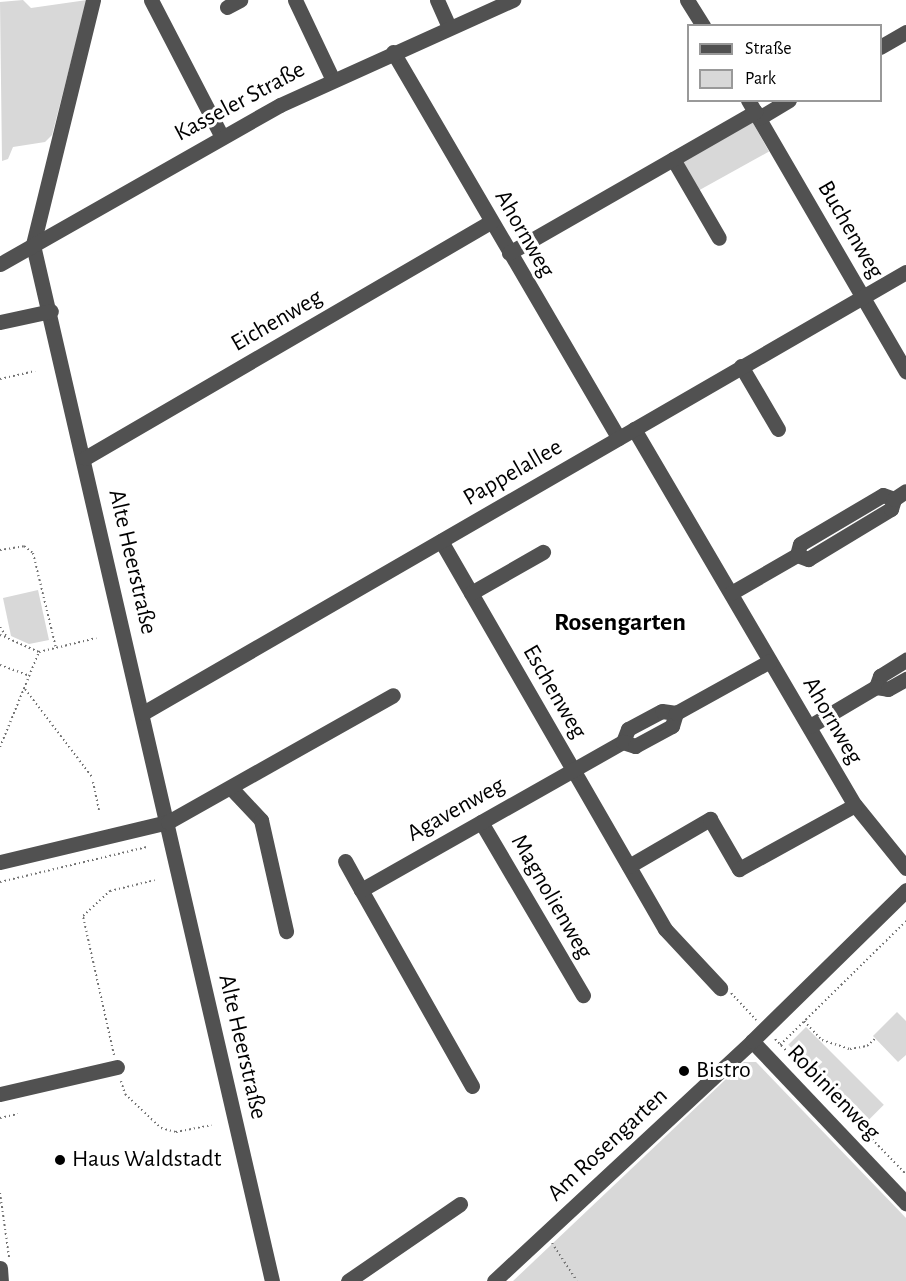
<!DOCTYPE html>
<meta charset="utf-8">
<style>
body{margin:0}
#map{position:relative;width:906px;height:1281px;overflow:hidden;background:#fff;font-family:"Alegreya Sans",sans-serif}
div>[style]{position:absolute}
.green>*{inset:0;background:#d8d8d8;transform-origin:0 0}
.path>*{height:2px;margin-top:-1px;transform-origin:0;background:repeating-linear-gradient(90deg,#737373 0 1.5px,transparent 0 4.5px)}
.minor>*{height:15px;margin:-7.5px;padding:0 7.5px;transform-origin:7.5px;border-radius:7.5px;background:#515151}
.dots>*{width:16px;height:16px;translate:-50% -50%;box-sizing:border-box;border:3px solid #fff;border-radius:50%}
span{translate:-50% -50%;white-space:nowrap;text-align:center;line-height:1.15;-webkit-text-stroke:6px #fff;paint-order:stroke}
.street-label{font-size:24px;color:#000}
.poi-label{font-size:24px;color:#000}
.left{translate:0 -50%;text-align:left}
.neighbourhood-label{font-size:26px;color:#000;font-weight:700}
.legend{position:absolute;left:687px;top:24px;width:195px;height:78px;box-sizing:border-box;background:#fff;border:2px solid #999;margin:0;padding:8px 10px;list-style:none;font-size:18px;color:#000}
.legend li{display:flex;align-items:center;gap:12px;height:30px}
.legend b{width:30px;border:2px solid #999}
</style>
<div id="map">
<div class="green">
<div style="clip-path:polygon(23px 0,31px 8px,87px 0,52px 135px,45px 142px,13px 147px,8px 159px,2px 161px,0 2px)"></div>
<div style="left:752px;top:121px;width:35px;height:84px;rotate:61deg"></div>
<div style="clip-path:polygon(38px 590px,49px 640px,29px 644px,11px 636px,3px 598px)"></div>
<div style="clip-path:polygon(897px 1012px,906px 1021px,906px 1055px,898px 1062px,873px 1036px)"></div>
<div style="left:806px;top:1027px;width:110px;height:25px;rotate:45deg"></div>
<div style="clip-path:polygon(744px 1062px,756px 1062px,906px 1218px,906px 1281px,513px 1281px)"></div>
</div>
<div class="path">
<div style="left:0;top:379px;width:36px;rotate:-13deg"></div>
<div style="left:0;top:550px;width:24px;rotate:-9deg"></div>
<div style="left:24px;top:546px;width:11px;rotate:38deg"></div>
<div style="left:33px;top:553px;width:98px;rotate:76.4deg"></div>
<div style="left:0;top:627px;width:12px;rotate:55deg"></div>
<div style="left:0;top:635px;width:43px;rotate:23.6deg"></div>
<div style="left:0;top:665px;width:32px;rotate:20deg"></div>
<div style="left:25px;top:689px;width:111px;rotate:52.7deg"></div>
<div style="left:0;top:747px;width:103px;rotate:-67.7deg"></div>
<div style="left:39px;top:652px;width:59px;rotate:-13.8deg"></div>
<div style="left:93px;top:782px;width:29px;rotate:78deg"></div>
<div style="left:0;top:882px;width:151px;rotate:-13.4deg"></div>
<div style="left:731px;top:993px;width:37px;rotate:47deg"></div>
<div style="left:804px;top:1021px;width:26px;rotate:47deg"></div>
<div style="left:822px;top:1040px;width:29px;rotate:18deg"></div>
<div style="left:850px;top:1049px;width:17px;rotate:-10deg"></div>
<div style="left:867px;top:1046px;width:13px;rotate:-42deg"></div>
<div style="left:775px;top:1039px;width:188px;rotate:45.9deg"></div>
<div style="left:780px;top:1045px;width:177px;rotate:-44.5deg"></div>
<div style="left:114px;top:1055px;width:142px;rotate:-102.6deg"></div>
<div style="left:83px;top:916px;width:37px;rotate:-43deg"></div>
<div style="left:110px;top:891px;width:46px;rotate:-13.7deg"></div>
<div style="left:121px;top:1081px;width:14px;rotate:73deg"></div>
<div style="left:125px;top:1094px;width:50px;rotate:43.4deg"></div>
<div style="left:161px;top:1128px;width:16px;rotate:15deg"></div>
<div style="left:176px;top:1132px;width:36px;rotate:-11deg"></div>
<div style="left:0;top:1118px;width:18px;rotate:-13deg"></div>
<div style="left:0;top:1193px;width:65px;rotate:82deg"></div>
<div style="left:552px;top:1243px;width:45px;rotate:56.7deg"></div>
</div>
<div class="minor">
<div style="left:93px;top:0;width:252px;rotate:103.8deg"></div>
<div style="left:33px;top:245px;width:1063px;rotate:77.01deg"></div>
<div style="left:151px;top:0;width:154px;rotate:62.6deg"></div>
<div style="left:295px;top:0;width:86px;rotate:64.6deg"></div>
<div style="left:437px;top:0;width:30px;rotate:66deg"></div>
<div style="left:687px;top:0;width:31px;rotate:58deg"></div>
<div style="left:227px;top:7px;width:15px;rotate:-28deg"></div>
<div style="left:880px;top:47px;width:30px;rotate:-30deg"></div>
<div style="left:393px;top:52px;width:447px;rotate:59.7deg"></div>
<div style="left:748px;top:100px;width:314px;rotate:59.8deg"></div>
<div style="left:759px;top:118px;width:35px;rotate:-31deg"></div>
<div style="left:673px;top:159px;width:91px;rotate:59.8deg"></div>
<div style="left:509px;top:253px;width:284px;rotate:-29.8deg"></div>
<div style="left:0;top:264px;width:322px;rotate:-29.6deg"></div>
<div style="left:280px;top:105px;width:256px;rotate:-24.3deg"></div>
<div style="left:0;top:322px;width:52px;rotate:-12.2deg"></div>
<div style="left:741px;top:366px;width:73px;rotate:59.6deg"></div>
<div style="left:634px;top:429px;width:436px;rotate:59.6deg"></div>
<div style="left:855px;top:805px;width:81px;rotate:51deg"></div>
<div style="left:85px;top:458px;width:470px;rotate:-30.2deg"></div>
<div style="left:441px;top:541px;width:448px;rotate:60deg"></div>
<div style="left:665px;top:929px;width:81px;rotate:47deg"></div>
<div style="left:797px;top:555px;width:11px;rotate:-75deg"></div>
<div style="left:800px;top:544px;width:96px;rotate:-30.6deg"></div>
<div style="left:883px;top:495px;width:12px;rotate:20deg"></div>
<div style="left:471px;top:593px;width:83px;rotate:-29.7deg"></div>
<div style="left:731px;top:593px;width:76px;rotate:-29.9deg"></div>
<div style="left:797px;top:555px;width:12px;rotate:20deg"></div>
<div style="left:808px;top:559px;width:97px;rotate:-31.1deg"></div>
<div style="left:891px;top:509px;width:10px;rotate:-73deg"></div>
<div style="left:894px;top:499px;width:14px;rotate:-34deg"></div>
<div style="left:876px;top:687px;width:12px;rotate:-70deg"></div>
<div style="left:880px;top:676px;width:31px;rotate:-32deg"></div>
<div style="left:143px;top:713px;width:881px;rotate:-30.03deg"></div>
<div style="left:810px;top:726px;width:77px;rotate:-30.6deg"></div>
<div style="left:876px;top:687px;width:12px;rotate:9deg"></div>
<div style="left:888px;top:689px;width:21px;rotate:-29deg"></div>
<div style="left:623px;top:742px;width:14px;rotate:-69deg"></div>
<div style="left:628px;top:729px;width:38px;rotate:-28deg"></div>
<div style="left:662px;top:711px;width:14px;rotate:8deg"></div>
<div style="left:231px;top:788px;width:44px;rotate:46.8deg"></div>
<div style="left:261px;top:820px;width:114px;rotate:77.3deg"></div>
<div style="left:481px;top:822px;width:201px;rotate:59.5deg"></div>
<div style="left:345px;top:861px;width:33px;rotate:61deg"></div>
<div style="left:0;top:862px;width:173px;rotate:-13.4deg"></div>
<div style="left:168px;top:822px;width:258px;rotate:-29.4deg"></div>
<div style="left:629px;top:866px;width:94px;rotate:-30.1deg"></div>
<div style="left:710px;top:819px;width:58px;rotate:59.9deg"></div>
<div style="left:739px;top:869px;width:132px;rotate:-28.9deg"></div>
<div style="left:752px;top:1041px;width:224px;rotate:46.5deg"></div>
<div style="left:472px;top:1086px;width:225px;rotate:-119.5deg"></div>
<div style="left:361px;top:890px;width:301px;rotate:-29.5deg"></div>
<div style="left:623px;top:742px;width:13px;rotate:18deg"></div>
<div style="left:635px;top:746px;width:42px;rotate:-28.4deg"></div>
<div style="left:672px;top:726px;width:14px;rotate:-73deg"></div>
<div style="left:676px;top:713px;width:107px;rotate:-29deg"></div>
<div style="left:0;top:1094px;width:120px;rotate:-13deg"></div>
<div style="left:0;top:1268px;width:13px;rotate:86deg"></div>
<div style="left:348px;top:1281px;width:136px;rotate:-34.5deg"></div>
<div style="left:494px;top:1281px;width:352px;rotate:-42.9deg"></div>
<div style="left:752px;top:1041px;width:216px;rotate:-44.4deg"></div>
</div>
<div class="dots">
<div style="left:684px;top:1071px;background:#000"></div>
<div style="left:60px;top:1160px;background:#000"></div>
</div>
<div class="street-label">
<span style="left:240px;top:102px;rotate:-28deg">Kasseler Straße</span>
<span style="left:850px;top:230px;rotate:60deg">Buchenweg</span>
<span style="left:524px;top:234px;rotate:60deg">Ahornweg</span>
<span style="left:277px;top:321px;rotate:-30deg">Eichenweg</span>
<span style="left:513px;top:473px;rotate:-30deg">Pappelallee</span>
<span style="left:132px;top:562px;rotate:77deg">Alte Heerstraße</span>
<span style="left:554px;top:692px;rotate:60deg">Eschenweg</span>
<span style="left:832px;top:721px;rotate:60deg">Ahornweg</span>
<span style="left:456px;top:810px;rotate:-29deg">Agavenweg</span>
<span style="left:551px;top:897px;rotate:60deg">Magnolienweg</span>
<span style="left:242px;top:1047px;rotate:77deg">Alte Heerstraße</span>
<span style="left:833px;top:1093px;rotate:46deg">Robinienweg</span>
<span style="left:608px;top:1145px;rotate:-43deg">Am Rosengarten</span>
</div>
<div class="poi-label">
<span class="left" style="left:696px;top:1071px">Bistro</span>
<span class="left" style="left:72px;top:1160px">Haus Waldstadt</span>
</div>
<div class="neighbourhood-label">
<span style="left:620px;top:623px">Rosengarten</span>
</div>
<ul class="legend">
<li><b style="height:8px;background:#515151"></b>Straße</li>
<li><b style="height:16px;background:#d8d8d8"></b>Park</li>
</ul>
</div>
